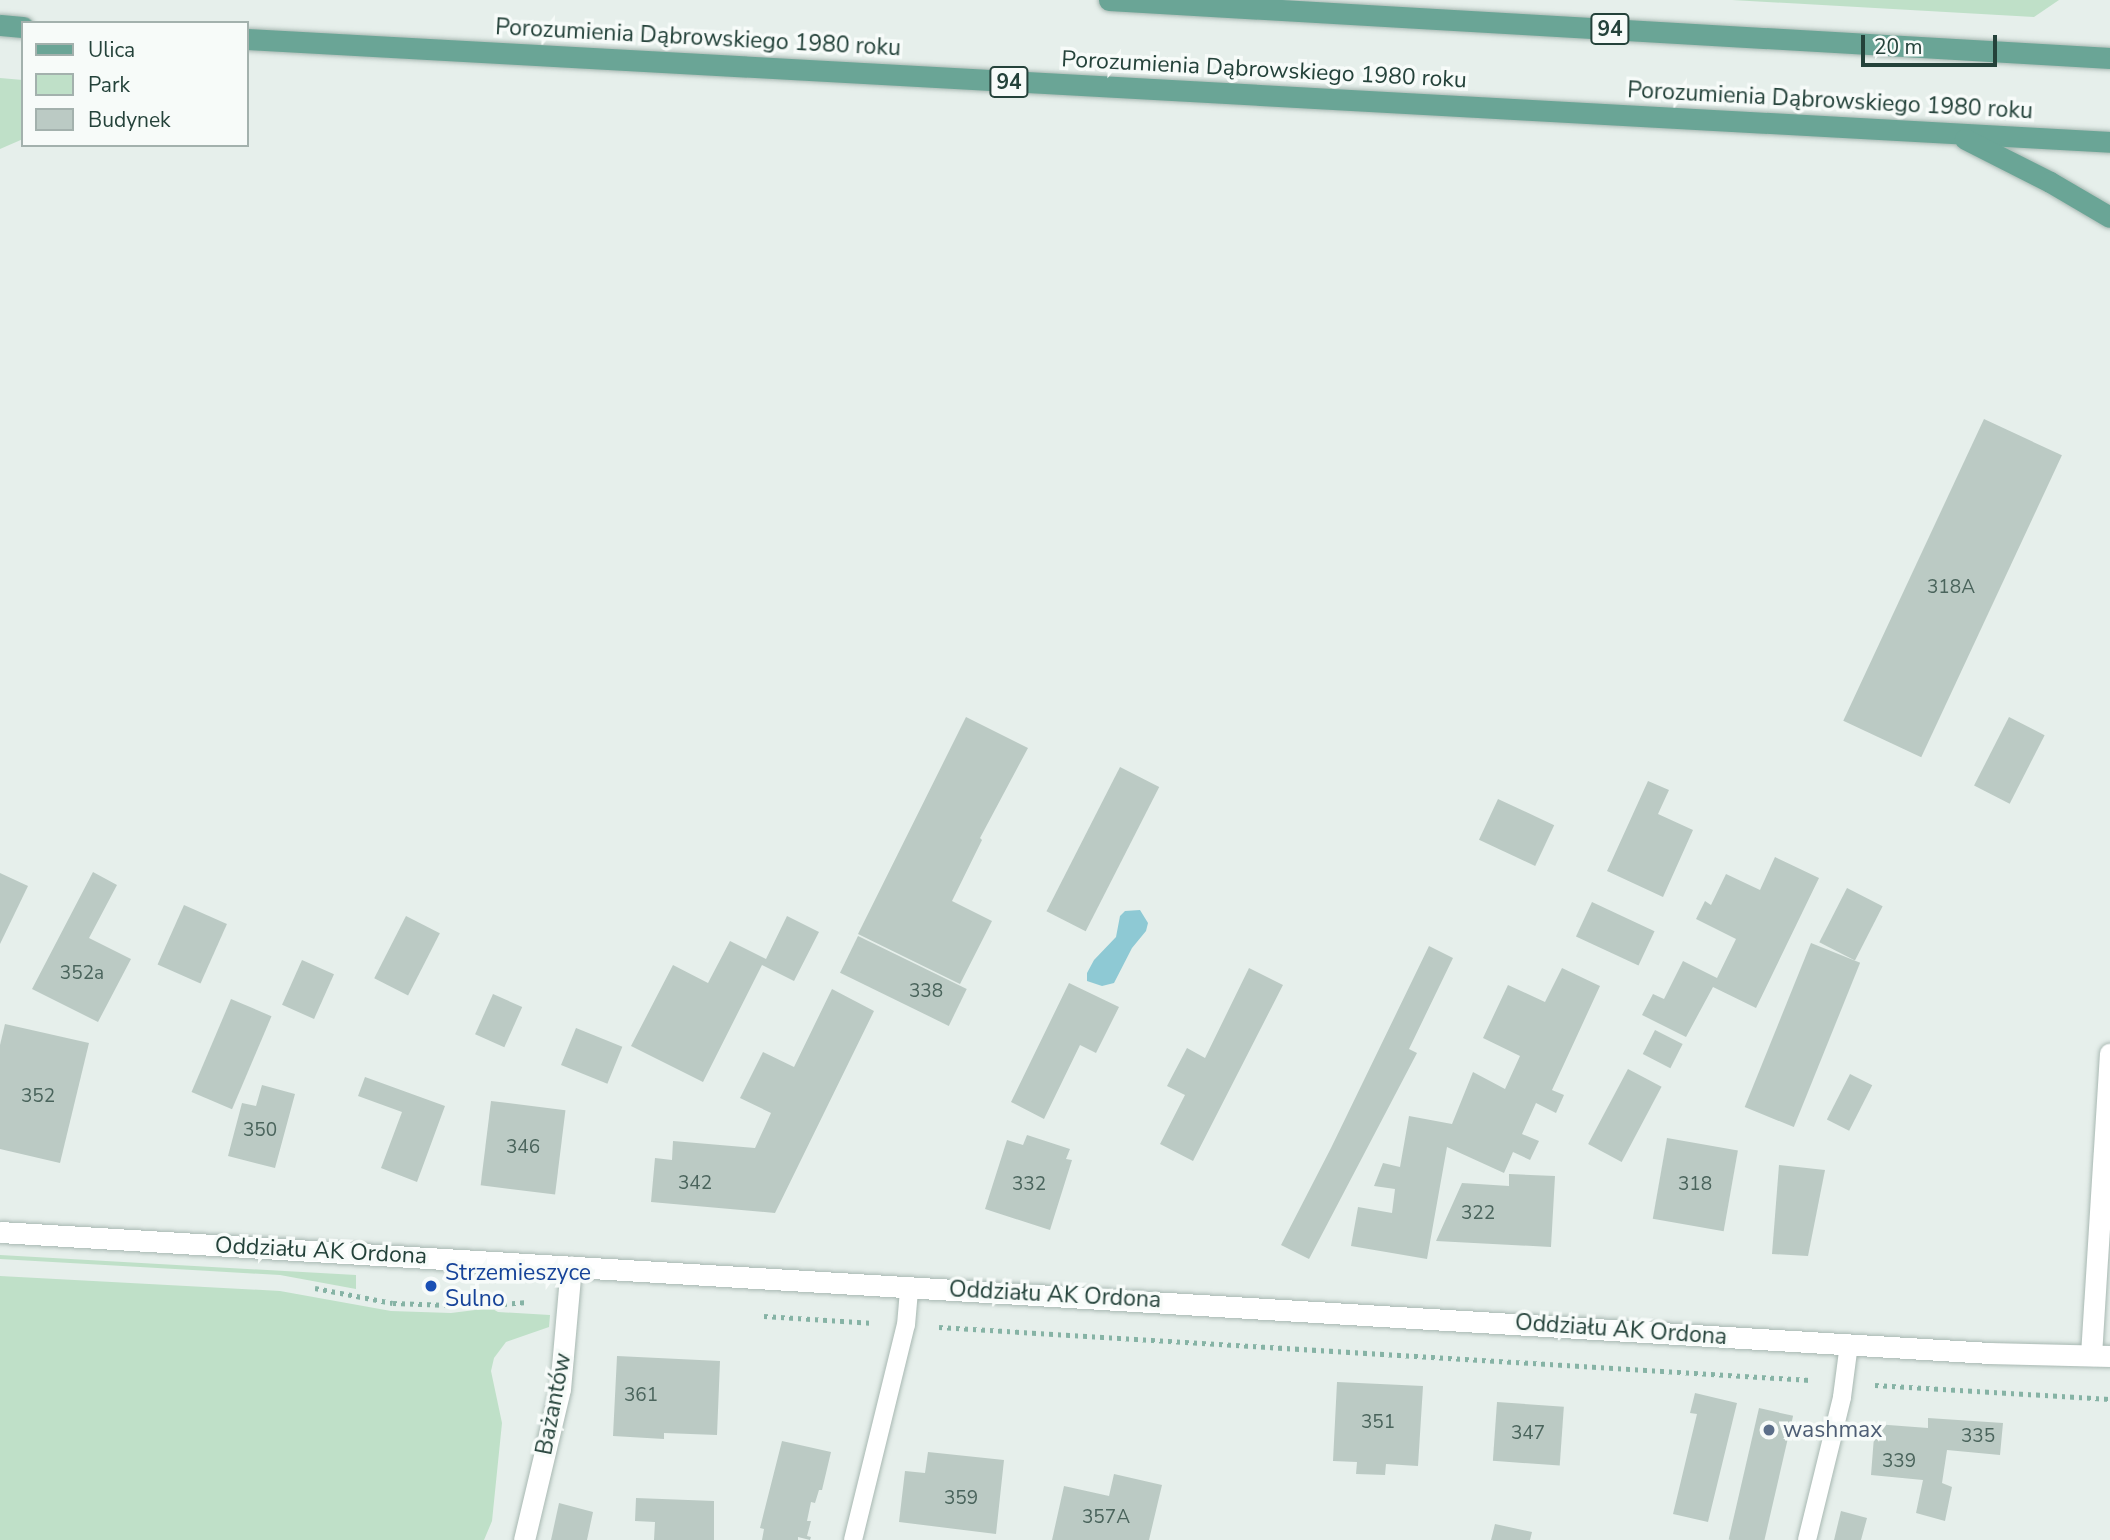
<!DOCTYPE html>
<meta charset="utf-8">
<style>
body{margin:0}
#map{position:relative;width:2110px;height:1540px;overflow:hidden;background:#e6efeb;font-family:"Nunito Sans",sans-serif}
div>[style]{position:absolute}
.green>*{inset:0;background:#bfe0c8}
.water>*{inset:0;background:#8ec9d4}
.building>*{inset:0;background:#bbcac4;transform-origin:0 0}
.path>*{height:4.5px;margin-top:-2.25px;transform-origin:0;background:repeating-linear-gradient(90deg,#86b3a5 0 3.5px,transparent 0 8.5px)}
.roads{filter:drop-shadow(0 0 2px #a8b8b2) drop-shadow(0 0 2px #a8b8b2)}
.lane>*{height:18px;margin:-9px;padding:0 9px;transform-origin:9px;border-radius:9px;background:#fff}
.street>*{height:21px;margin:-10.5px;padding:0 10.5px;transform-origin:10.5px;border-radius:10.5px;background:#fff}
.secondary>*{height:21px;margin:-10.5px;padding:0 10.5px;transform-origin:10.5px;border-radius:10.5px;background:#fff}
.primary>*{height:21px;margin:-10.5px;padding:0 10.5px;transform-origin:10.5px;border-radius:10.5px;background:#6aa596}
.dots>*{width:19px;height:19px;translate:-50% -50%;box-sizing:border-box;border:4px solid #f7fbf9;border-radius:50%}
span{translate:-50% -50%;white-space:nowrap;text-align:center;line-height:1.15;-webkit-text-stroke:7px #f7fbf9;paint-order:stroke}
.number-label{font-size:19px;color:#4a645c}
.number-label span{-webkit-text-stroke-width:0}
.shield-label span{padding:2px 5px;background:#f7fbf9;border:2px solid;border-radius:5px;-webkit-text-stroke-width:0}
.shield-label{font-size:21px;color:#24423a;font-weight:700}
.street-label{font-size:23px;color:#24423a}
.transit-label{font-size:23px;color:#164399}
.left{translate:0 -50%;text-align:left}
.service-label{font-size:23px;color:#4e5e75}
.legend{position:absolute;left:21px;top:21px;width:228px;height:126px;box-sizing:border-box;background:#f7fbf9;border:2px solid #a3b1ad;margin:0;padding:9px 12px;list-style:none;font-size:21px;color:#24423a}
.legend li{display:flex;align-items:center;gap:14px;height:35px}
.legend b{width:35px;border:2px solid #a3b1ad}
.scale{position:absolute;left:1861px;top:35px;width:136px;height:32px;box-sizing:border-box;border:4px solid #24423a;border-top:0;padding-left:9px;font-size:21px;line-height:24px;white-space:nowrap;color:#24423a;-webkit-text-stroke:5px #f7fbf9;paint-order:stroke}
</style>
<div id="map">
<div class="green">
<div style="clip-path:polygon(1732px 0,2059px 0,2034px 17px)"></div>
<div style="clip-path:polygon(0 78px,23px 80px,23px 139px,0 149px)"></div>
<div style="clip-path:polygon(0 1255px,356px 1275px,356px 1289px,280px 1275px,0 1259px)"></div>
<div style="clip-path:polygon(0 1276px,280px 1291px,391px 1311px,451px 1313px,491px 1308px,498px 1312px,550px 1315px,549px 1327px,506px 1342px,494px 1358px,491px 1371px,502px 1423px,492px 1521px,484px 1540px,0 1540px)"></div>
</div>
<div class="water">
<div style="clip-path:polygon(1140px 910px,1148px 923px,1146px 931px,1132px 948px,1114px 983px,1102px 986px,1087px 981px,1087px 973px,1094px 960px,1116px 937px,1120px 916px,1125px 911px)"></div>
</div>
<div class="building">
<div style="left:1984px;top:419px;width:86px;height:333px;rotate:25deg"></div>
<div style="clip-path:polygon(966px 717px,1028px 748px,980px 838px,982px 840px,952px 901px,992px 921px,960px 984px,858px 934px)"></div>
<div style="left:2009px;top:717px;width:40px;height:77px;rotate:27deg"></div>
<div style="left:1120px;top:767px;width:44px;height:162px;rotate:27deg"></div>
<div style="clip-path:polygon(1648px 781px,1669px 790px,1658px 814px,1693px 830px,1663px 897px,1607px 871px)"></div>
<div style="left:1498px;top:799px;width:62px;height:45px;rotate:25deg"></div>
<div style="clip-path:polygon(1775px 857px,1819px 878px,1756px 1008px,1713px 987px,1686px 1037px,1642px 1015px,1653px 994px,1664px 999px,1683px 961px,1717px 978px,1736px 939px,1696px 919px,1705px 901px,1711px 905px,1726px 874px,1760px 890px)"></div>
<div style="clip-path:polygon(93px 872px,117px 885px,89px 938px,131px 959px,98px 1022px,32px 989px)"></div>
<div style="clip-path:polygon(0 873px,28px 886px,0 944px)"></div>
<div style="left:1847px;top:888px;width:40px;height:61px;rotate:27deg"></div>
<div style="left:1592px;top:902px;width:69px;height:38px;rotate:25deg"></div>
<div style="left:184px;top:905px;width:47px;height:65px;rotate:24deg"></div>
<div style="left:406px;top:916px;width:38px;height:70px;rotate:27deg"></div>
<div style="clip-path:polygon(787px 916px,819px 932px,794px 981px,762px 965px,703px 1082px,631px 1046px,673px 965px,708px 983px,730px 941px,766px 959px)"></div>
<div style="left:858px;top:936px;width:121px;height:41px;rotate:26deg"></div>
<div style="left:1811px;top:943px;width:53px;height:177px;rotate:22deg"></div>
<div style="clip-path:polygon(1429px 946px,1453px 958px,1409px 1049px,1417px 1053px,1309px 1259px,1281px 1245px,1331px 1148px)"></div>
<div style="left:302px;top:960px;width:35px;height:49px;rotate:24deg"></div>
<div style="clip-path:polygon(1249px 968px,1283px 985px,1193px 1161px,1160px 1144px,1185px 1095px,1167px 1086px,1187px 1048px,1205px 1058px)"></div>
<div style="clip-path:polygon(1562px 968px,1600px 986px,1552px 1090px,1564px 1095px,1556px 1113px,1536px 1103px,1522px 1134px,1539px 1141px,1530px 1160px,1513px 1152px,1504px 1173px,1447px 1147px,1427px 1259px,1351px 1246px,1358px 1207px,1392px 1213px,1395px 1189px,1374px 1186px,1383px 1163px,1400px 1167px,1409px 1116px,1452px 1124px,1473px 1072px,1505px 1089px,1520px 1056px,1483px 1038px,1508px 985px,1545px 1002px)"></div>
<div style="clip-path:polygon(1069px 983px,1119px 1007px,1096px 1053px,1080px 1045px,1044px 1119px,1011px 1102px)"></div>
<div style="clip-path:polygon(832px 989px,874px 1011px,775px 1213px,651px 1202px,655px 1158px,672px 1160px,673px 1141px,755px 1148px,771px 1113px,740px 1098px,763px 1052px,794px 1067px)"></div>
<div style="left:493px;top:994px;width:32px;height:44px;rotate:24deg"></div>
<div style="left:231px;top:999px;width:44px;height:101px;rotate:23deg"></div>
<div style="clip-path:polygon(5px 1024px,89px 1043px,60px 1163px,0 1149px,0 1045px)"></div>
<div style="left:576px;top:1028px;width:50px;height:40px;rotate:22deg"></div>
<div style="left:1655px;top:1030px;width:31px;height:27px;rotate:27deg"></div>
<div style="left:1628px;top:1069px;width:38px;height:85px;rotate:28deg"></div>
<div style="left:1850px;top:1074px;width:25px;height:51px;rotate:27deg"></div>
<div style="clip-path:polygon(365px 1077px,445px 1106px,417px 1182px,381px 1168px,402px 1112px,358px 1096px)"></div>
<div style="clip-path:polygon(262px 1085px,295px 1094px,275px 1168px,228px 1156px,242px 1103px,256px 1106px)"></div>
<div style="left:491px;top:1101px;width:75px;height:85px;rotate:7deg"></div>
<div style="clip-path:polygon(1027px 1135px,1070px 1149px,1066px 1159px,1072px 1160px,1050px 1230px,985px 1209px,1007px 1140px,1023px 1145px)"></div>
<div style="left:1667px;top:1138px;width:72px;height:82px;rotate:10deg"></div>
<div style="clip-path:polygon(1779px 1165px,1825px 1170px,1808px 1256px,1772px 1254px)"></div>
<div style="clip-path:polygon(1509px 1174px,1555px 1176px,1551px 1247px,1436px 1241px,1462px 1183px,1509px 1186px)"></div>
<div style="clip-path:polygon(617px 1356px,720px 1361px,717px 1435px,664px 1433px,664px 1439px,613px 1436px)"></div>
<div style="clip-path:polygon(1337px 1382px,1423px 1386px,1418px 1466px,1386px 1464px,1385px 1475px,1356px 1474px,1357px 1462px,1333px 1461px)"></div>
<div style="clip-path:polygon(1695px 1393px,1737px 1403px,1708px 1522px,1673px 1514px,1697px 1414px,1690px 1413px)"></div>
<div style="left:1497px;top:1402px;width:67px;height:59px;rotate:4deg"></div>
<div style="left:1759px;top:1408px;width:35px;height:135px;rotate:13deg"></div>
<div style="clip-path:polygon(1928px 1418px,2003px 1423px,2000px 1455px,1947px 1450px,1942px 1483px,1952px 1487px,1945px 1521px,1916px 1513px,1923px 1480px,1871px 1475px,1875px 1424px,1928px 1428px)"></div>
<div style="clip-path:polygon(782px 1441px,831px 1452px,822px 1490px,819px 1490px,815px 1503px,811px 1502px,807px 1521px,811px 1521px,807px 1536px,811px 1537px,810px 1540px,798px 1537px,798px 1540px,762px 1540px,764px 1529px,760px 1528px)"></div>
<div style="clip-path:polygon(928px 1452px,1004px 1460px,996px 1534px,899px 1522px,905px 1471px,925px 1473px)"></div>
<div style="clip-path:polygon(1114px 1474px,1162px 1485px,1149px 1540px,1052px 1540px,1064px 1486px,1109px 1496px)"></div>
<div style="clip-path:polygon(636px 1498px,714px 1501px,714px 1540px,654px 1540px,655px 1522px,635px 1521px)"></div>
<div style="clip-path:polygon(559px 1503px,593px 1512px,587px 1540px,551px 1540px)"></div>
<div style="clip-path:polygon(1841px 1511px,1867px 1518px,1861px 1540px,1834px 1540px)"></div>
<div style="clip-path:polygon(1495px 1524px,1532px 1532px,1530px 1540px,1491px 1540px)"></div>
</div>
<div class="path">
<div style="left:315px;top:1288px;width:79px;rotate:10.9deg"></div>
<div style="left:393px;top:1303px;width:85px;rotate:2deg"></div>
<div style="left:478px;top:1306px;width:50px;rotate:-4.6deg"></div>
<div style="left:764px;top:1316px;width:110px;rotate:3.6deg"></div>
<div style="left:939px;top:1327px;width:873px;rotate:3.48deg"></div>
<div style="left:1875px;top:1385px;width:235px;rotate:3.4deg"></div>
</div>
<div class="roads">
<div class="lane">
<div style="left:853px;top:1540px;width:221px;rotate:-76.2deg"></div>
<div style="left:906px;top:1325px;width:38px;rotate:-85deg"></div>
<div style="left:1807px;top:1540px;width:147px;rotate:-76.2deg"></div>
<div style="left:1842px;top:1397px;width:53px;rotate:-82.5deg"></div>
</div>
<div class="street">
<div style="left:2091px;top:1355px;width:302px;rotate:-86.4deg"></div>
<div style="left:524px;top:1540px;width:155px;rotate:-76.6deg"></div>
<div style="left:560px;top:1389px;width:123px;rotate:-84.9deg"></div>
</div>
<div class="secondary">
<div style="left:0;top:1232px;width:1993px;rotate:3.48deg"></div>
<div style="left:1989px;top:1353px;width:121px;rotate:1.4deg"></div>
</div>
<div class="primary">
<div style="left:1109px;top:0;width:1003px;rotate:3.32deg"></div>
<div style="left:0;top:25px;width:23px;rotate:5deg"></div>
<div style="left:247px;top:39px;width:1866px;rotate:3.16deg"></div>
<div style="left:1965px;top:139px;width:95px;rotate:26.8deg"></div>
<div style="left:2050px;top:182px;width:69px;rotate:30.3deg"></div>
</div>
</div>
<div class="dots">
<div style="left:431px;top:1286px;background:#1a4fb4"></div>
<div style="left:1769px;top:1430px;background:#5c6f8a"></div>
</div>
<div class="number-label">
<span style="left:1951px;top:588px">318A</span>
<span style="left:82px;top:974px">352a</span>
<span style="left:926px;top:992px">338</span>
<span style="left:38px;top:1097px">352</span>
<span style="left:260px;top:1131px">350</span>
<span style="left:523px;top:1148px">346</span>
<span style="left:695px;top:1184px">342</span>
<span style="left:1029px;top:1185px">332</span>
<span style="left:1695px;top:1185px">318</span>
<span style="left:1478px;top:1214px">322</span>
<span style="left:641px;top:1396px">361</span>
<span style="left:1378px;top:1423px">351</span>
<span style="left:1528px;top:1434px">347</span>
<span style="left:1978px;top:1437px">335</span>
<span style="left:1899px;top:1462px">339</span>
<span style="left:961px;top:1499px">359</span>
<span style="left:1106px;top:1518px">357A</span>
</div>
<div class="shield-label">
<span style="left:1610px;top:29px">94</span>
<span style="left:1009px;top:82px">94</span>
</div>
<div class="street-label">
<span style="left:698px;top:38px;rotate:3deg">Porozumienia Dąbrowskiego 1980 roku</span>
<span style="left:1264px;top:70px;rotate:3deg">Porozumienia Dąbrowskiego 1980 roku</span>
<span style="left:1830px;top:101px;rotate:3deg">Porozumienia Dąbrowskiego 1980 roku</span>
<span style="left:321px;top:1251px;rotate:3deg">Oddziału AK Ordona</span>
<span style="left:1055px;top:1295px;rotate:3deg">Oddziału AK Ordona</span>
<span style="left:1621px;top:1330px;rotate:4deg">Oddziału AK Ordona</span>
<span style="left:554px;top:1404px;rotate:-79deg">Bażantów</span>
</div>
<div class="transit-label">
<span class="left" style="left:445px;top:1286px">Strzemieszyce<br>Sulno</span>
</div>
<div class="service-label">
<span class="left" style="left:1783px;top:1430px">washmax</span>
</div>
<ul class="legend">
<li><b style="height:9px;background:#6aa596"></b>Ulica</li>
<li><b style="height:19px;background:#bfe0c8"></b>Park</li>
<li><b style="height:19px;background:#bbcac4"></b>Budynek</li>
</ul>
<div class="scale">20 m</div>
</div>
